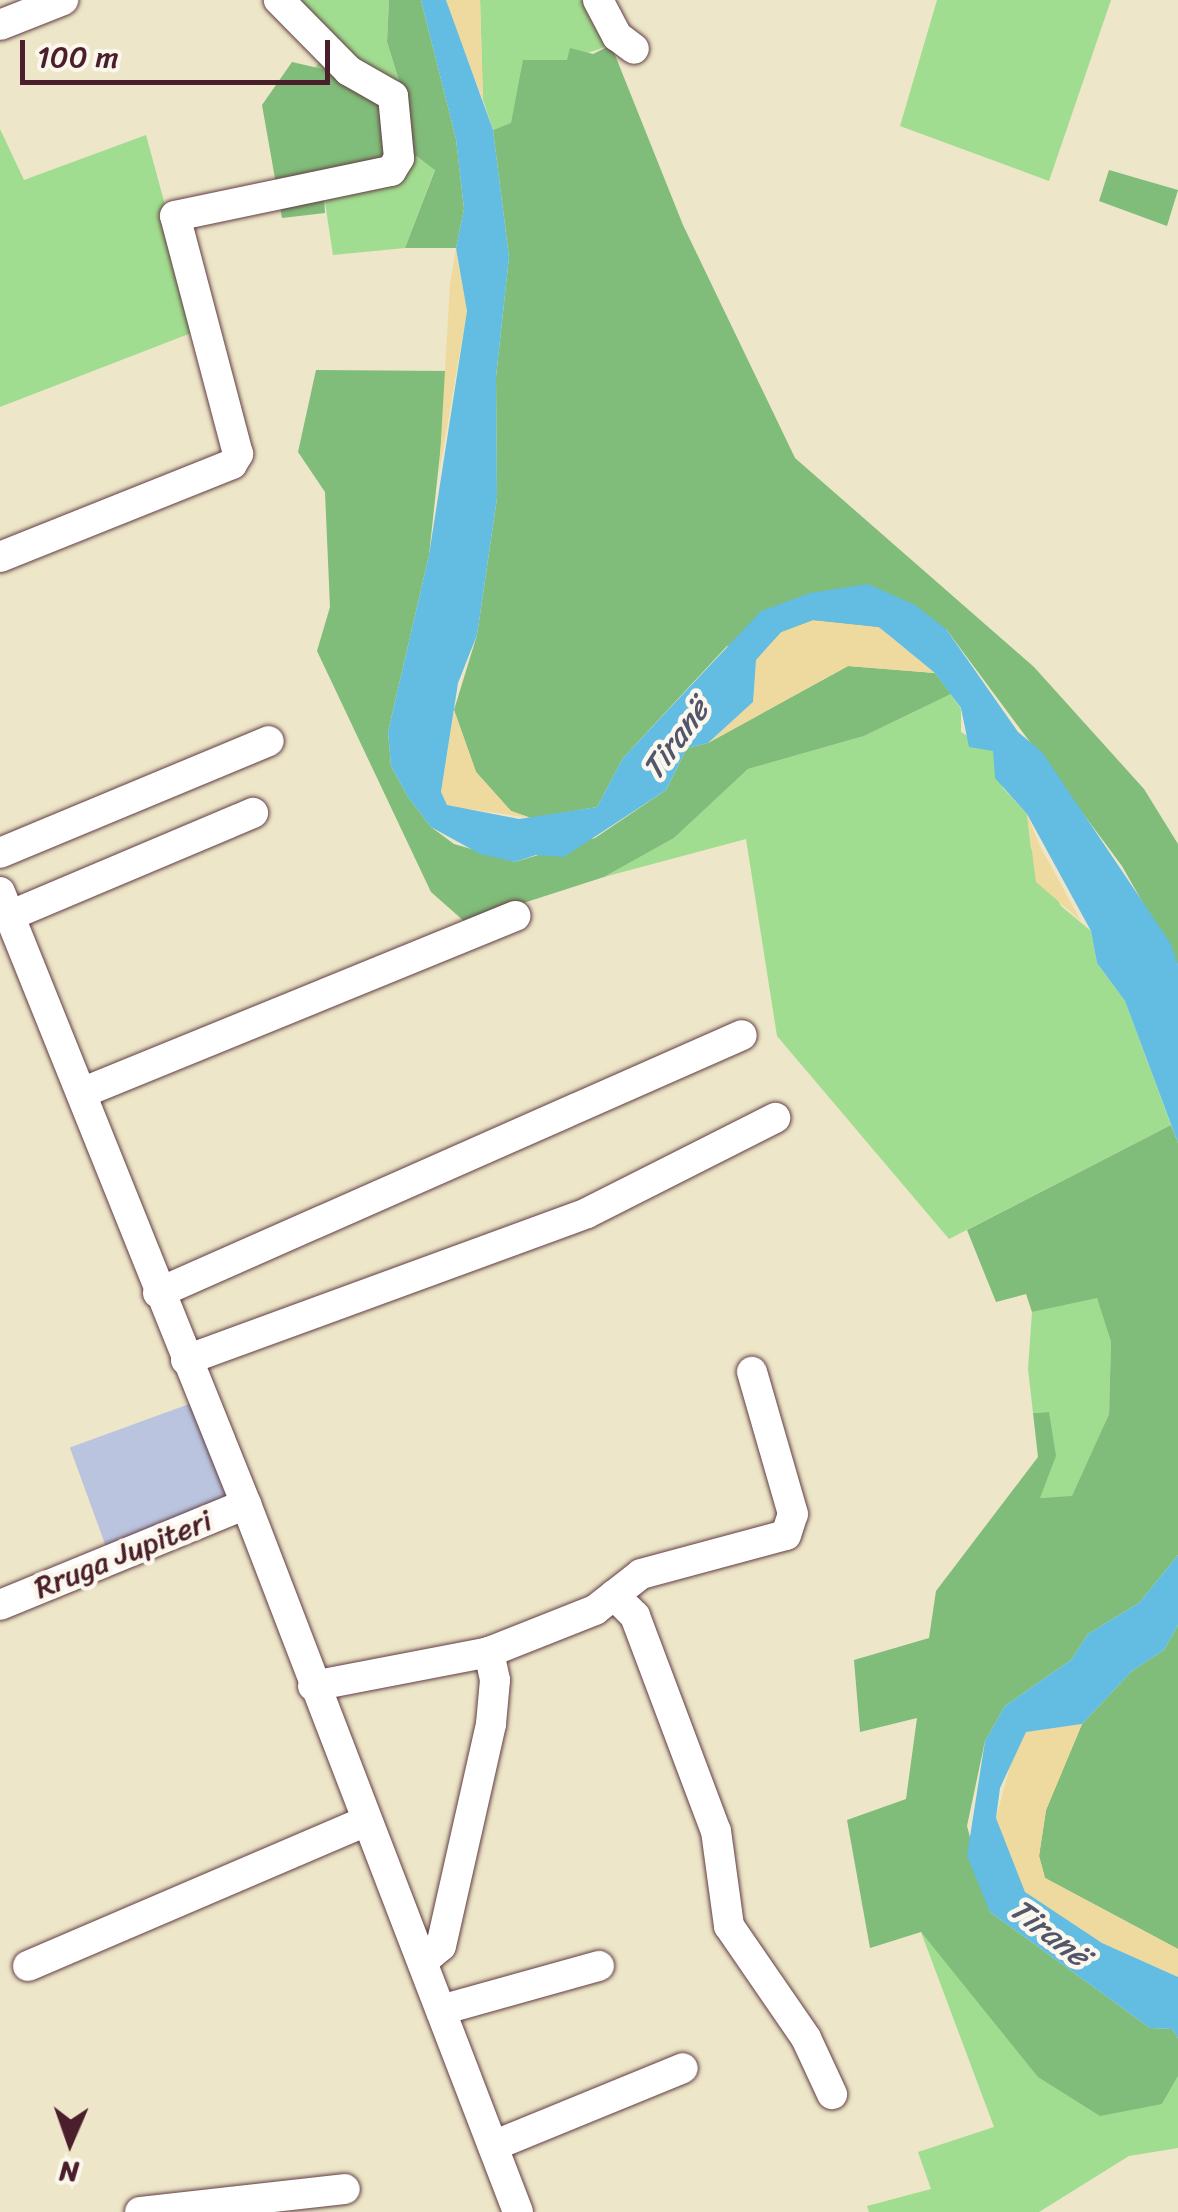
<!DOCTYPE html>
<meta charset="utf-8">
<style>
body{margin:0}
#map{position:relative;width:1178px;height:2212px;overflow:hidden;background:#ede6c8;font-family:Sriracha,sans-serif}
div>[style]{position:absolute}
.industrial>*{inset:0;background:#bac4de;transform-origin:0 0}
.green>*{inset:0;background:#a1dd90}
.forest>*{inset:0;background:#80bc7a}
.sand>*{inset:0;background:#eeda9e}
.water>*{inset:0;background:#63bce1}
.roads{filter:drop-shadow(0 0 2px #623d43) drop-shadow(0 0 2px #623d43)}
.minor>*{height:30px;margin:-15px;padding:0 15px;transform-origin:15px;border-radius:15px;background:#fff}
span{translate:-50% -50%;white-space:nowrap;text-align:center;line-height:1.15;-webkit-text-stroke:9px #fbf7ec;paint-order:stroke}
.street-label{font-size:30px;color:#4a1f2b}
.water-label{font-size:32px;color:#53566b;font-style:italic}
.north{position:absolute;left:20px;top:2092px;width:100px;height:100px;-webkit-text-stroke:8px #fbf7ec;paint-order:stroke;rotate:182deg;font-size:28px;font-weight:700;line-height:40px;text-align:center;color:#4a1f2b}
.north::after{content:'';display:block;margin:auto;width:35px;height:45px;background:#4a1f2b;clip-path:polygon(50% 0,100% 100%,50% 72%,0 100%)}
.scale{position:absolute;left:20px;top:40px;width:310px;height:45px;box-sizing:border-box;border:5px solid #4a1f2b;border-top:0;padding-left:12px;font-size:30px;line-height:35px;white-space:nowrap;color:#4a1f2b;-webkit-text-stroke:8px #fbf7ec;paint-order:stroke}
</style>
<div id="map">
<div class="industrial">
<div style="left:192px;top:1403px;width:109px;height:130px;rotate:70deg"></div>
</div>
<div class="green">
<div style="clip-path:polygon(294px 0,389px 0,387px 42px,401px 87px,315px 68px,333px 40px)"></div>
<div style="clip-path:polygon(480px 0,583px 0,611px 45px,567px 60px,511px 124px,493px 130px,483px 100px)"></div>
<div style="clip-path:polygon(937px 0,1111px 0,1049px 181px,900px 126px)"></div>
<div style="clip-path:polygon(0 129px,24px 180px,146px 135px,199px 330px,0 407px)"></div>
<div style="clip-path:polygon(415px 156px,435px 169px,405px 248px,333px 255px,324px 196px,404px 172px)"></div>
<div style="clip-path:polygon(951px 694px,961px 709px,961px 732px,993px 751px,1003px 788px,1027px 814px,1031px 848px,1061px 906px,1091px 931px,1097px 963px,1125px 1001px,1171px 1125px,949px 1239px,777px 1036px,746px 839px,604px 877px,674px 838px,748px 769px,864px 736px)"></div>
<div style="clip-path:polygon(1097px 1297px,1111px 1342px,1109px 1414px,1072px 1497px,1039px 1498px,1049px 1412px,1033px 1413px,1028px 1369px,1032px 1312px)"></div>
<div style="clip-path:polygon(921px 1932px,977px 1999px,1162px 2104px,1178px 2076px,1178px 2148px,1129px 2156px,1039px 2212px,869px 2212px,867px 2206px,931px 2189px,918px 2152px,994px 2127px)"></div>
</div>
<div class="forest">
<div style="clip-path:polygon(389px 0,421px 0,456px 139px,464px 209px,456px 248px,405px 248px,435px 170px,416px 156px,404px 172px,324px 196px,325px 213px,282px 218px,262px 105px,292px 62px,401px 87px,387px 42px)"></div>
<div style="clip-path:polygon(611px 45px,683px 225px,795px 458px,1034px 667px,1144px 789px,1178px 844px,1178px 965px,1122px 866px,946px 629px,727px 646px,623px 758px,597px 807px,531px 818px,511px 811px,476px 772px,454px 710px,477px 635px,497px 498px,496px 377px,509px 257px,493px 130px,511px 123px,523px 60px,567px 60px,570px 48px,593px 54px)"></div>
<div style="clip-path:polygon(1109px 170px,1178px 190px,1167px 226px,1099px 201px)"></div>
<div style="clip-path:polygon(316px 370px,449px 371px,429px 555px,388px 732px,391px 766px,408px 797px,431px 827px,454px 844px,515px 862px,595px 838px,666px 790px,687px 748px,708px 743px,848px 666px,935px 673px,951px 694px,864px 736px,748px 769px,674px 838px,604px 877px,465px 922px,431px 892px,317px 651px,330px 607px,325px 492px,298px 452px)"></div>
<div style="clip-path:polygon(1171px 1125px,1178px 1143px,1178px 1555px,1139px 1603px,1088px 1634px,1071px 1660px,1005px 1706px,985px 1741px,967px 1826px,990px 1912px,1150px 2028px,1172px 2029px,1178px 2038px,1178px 2076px,1162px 2104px,1100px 2116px,1038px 2077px,921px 1932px,870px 1948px,847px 1820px,906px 1799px,917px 1718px,860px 1732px,854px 1660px,929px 1638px,936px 1591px,1038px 1457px,1033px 1413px,1049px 1412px,1056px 1456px,1040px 1498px,1072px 1496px,1109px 1414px,1111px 1342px,1097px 1298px,1032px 1312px,1026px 1294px,996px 1302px,967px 1230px)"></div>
<div style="clip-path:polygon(1178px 1625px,1178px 1949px,1045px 1878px,1039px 1856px,1046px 1810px,1082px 1724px,1132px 1671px,1164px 1650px)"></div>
</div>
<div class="sand">
<div style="clip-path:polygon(446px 0,480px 0,483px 100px,456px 29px)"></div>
<div style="clip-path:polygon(456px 248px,467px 311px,439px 474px,450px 284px)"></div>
<div style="clip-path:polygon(813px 620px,879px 627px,935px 673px,848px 666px,708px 743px,753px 702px,755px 660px,781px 632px)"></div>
<div style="clip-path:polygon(454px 710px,476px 772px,511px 811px,531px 818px,448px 806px,441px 793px)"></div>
<div style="clip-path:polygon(1027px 814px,1040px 846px,1081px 921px,1036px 882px)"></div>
<div style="clip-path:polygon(1082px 1724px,1046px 1810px,1039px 1856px,1045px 1878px,1178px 1949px,1178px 1977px,1102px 1943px,1043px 1907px,1025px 1892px,1008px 1859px,996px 1818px,1016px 1744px,1026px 1732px)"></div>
</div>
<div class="water">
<div style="clip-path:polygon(421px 0,446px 0,493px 130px,509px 257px,496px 377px,497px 498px,477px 635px,458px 683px,441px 792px,447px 805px,519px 819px,597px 807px,623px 758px,761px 611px,810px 593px,868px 584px,915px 605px,946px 629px,1018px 732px,1042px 752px,1171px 944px,1178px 965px,1178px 1143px,1125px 1001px,1097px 963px,1091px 931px,1027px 814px,995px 778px,993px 751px,969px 747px,961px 708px,935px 673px,879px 627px,813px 620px,781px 632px,756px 660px,753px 702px,708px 743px,687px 748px,666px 790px,564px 857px,536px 855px,515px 862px,480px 854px,431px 827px,408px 797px,391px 766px,388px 732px,429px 555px,467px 311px,456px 248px,464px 209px,456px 139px)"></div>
<div style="clip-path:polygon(1178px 1555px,1178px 1625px,1164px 1650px,1132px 1671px,1082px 1724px,1026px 1732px,1000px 1788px,996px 1818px,1025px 1892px,1102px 1943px,1178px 1977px,1178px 2038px,1172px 2029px,1150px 2028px,990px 1912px,967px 1856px,985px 1741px,1005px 1706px,1071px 1660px,1088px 1634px,1139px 1603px)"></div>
</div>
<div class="roads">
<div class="minor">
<div style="left:598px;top:0;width:41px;rotate:62.2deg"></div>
<div style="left:617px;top:36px;width:21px;rotate:37deg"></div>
<div style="left:0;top:25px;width:68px;rotate:-21.6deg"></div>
<div style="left:0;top:557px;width:250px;rotate:-21.8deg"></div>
<div style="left:232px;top:464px;width:12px;rotate:-59deg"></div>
<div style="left:238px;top:454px;width:246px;rotate:-104.8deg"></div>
<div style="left:175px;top:216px;width:221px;rotate:-11.8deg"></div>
<div style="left:391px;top:171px;width:15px;rotate:-58deg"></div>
<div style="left:399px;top:158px;width:62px;rotate:-95.5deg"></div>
<div style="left:393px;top:96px;width:51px;rotate:-150.4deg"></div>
<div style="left:349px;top:71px;width:100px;rotate:-134.6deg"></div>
<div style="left:0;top:853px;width:291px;rotate:-22.6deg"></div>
<div style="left:0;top:892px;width:660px;rotate:68.1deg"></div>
<div style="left:246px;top:1504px;width:758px;rotate:68.98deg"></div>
<div style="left:9px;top:916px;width:265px;rotate:-22.9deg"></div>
<div style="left:84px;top:1092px;width:466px;rotate:-22.2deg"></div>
<div style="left:158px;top:1293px;width:638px;rotate:-23.83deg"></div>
<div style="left:186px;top:1360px;width:427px;rotate:-20.1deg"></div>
<div style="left:587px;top:1213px;width:211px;rotate:-26.8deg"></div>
<div style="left:614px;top:1595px;width:30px;rotate:45deg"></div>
<div style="left:635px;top:1616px;width:230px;rotate:69.4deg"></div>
<div style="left:716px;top:1831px;width:96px;rotate:82.2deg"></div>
<div style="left:729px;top:1926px;width:136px;rotate:55.5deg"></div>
<div style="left:806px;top:2038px;width:62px;rotate:65.1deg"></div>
<div style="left:0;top:1605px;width:266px;rotate:-22.3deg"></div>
<div style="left:313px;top:1686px;width:179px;rotate:-10.9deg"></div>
<div style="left:489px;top:1652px;width:114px;rotate:-21.6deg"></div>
<div style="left:595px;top:1610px;width:58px;rotate:-38deg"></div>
<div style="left:641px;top:1574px;width:150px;rotate:-15.1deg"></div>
<div style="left:786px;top:1535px;width:22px;rotate:-72deg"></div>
<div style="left:793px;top:1514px;width:148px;rotate:-106.1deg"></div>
<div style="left:423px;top:1961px;width:23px;rotate:-40deg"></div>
<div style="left:441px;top:1946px;width:228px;rotate:-77.3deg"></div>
<div style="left:491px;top:1724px;width:44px;rotate:-84.8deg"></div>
<div style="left:495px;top:1680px;width:29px;rotate:-102deg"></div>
<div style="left:28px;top:1966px;width:368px;rotate:-23.2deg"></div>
<div style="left:441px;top:2010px;width:164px;rotate:-15.6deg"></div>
<div style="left:493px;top:2146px;width:205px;rotate:-22.3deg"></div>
<div style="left:140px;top:2212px;width:206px;rotate:-6.4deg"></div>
</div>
</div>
<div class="street-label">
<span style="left:123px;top:1554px;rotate:-22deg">Rruga Jupiteri</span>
</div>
<div class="water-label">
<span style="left:676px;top:740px;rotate:-54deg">Tiranë</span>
<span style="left:1049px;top:1933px;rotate:38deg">Tiranë</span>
</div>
<div class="north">N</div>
<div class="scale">100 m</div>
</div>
